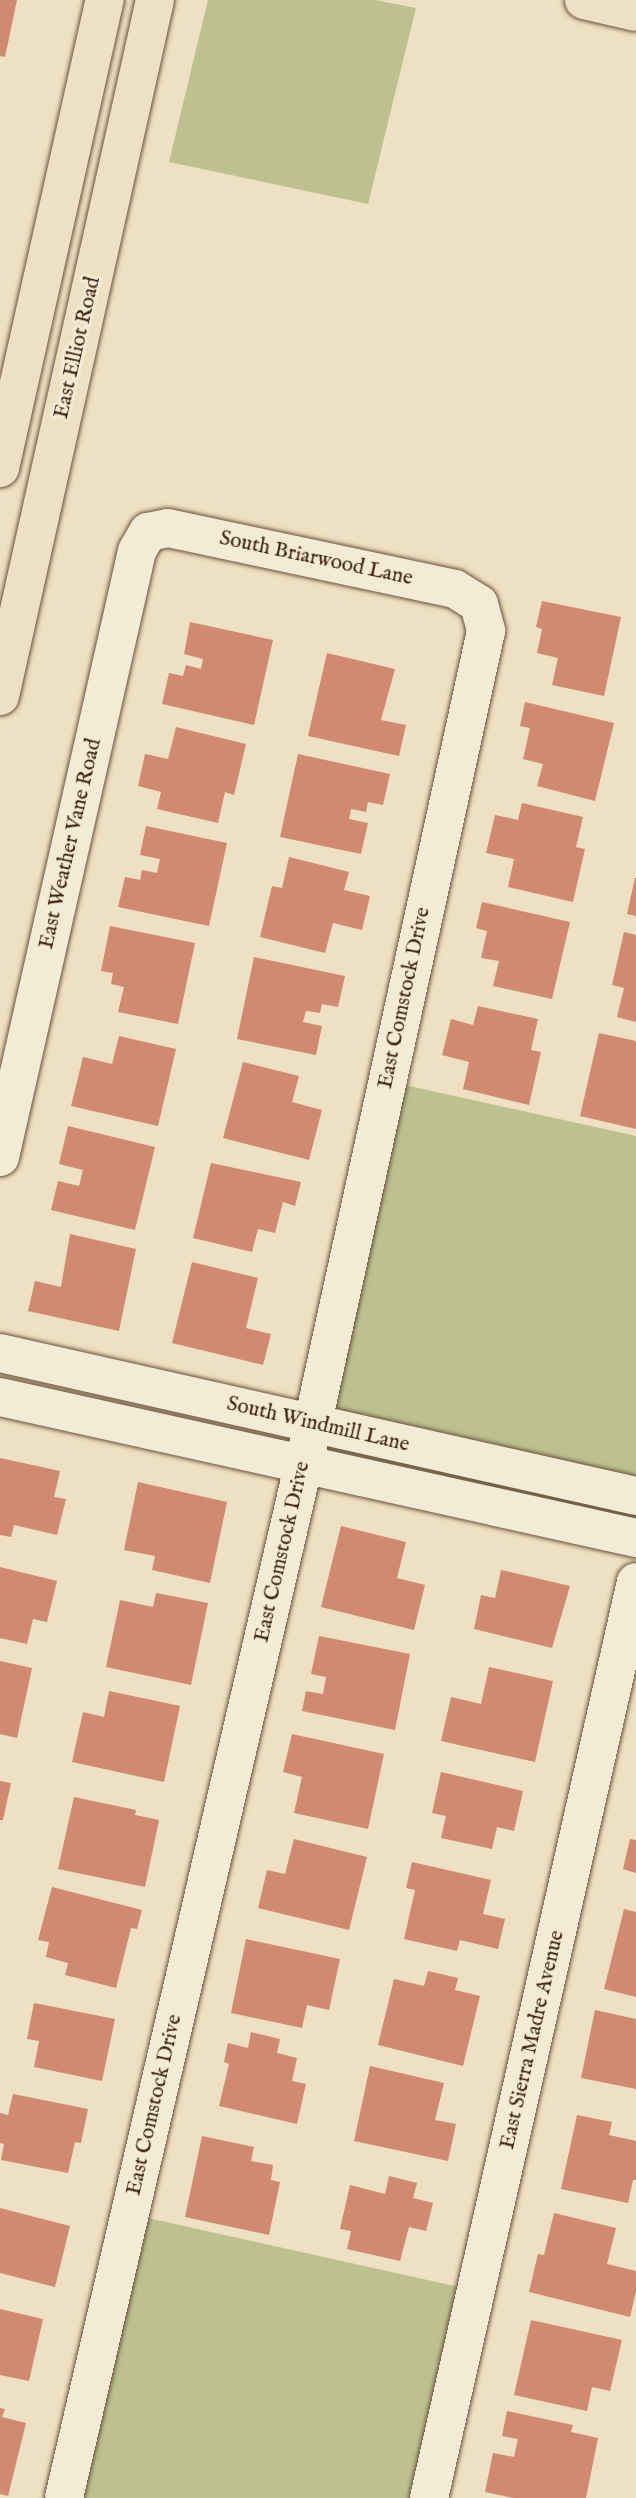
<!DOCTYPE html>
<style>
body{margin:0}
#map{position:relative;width:636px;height:2498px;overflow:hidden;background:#eee0c2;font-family:"IM FELL English",serif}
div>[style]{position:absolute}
.green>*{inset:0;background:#bdc190}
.building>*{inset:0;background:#cf8a71}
.roads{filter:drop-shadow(0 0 2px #68523b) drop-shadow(0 0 2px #68523b)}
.minor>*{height:38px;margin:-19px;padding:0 19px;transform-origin:19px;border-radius:19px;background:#f4ebd7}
.major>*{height:38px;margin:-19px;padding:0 19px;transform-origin:19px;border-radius:19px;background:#eee0c2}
span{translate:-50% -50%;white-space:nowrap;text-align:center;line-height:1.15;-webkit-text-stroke:6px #f4ebd7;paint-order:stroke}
.street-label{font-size:21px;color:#3c220e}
</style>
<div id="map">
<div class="green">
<div style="clip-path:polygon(208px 0,375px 0,416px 8px,368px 204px,169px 162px)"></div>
<div style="clip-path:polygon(387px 1081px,636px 1136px,636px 1518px,308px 1445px)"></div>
<div style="clip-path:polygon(130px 2214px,477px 2291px,429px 2498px,64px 2498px)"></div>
</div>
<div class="building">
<div style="clip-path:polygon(0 0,17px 0,5px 57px,0 56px)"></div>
<div style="clip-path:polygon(542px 601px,621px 617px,604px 696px,552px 685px,558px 658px,537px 653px,542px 629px,536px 627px)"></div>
<div style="clip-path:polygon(190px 622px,273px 640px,254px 725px,162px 704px,169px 673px,183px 676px,186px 665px,201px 669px,203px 659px,184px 654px)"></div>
<div style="clip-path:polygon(327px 653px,395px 669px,381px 720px,406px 725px,399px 756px,308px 736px)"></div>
<div style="clip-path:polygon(525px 702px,614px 723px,595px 801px,537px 786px,543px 764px,523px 759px,530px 728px,520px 726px)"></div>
<div style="clip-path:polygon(176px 727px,246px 744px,234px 795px,225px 792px,218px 823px,157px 809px,161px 792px,138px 786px,145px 754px,168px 759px)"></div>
<div style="clip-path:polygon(298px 754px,390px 774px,383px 805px,368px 802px,366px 812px,351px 809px,349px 819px,368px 823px,361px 854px,280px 837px)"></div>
<div style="clip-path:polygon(522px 803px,583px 817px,576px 847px,585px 849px,573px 902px,508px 887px,514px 859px,486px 853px,495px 815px,518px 820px)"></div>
<div style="clip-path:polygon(146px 826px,227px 843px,209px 926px,118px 907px,125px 877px,140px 880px,142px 870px,157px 873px,160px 859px,140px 855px)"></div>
<div style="clip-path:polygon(289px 857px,349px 872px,344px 890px,370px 896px,362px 930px,333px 923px,325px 953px,260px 937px,272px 886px,282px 888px)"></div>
<div style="clip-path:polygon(635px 878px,636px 878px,636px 916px,627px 914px)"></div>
<div style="clip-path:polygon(482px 902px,570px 922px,552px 999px,493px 986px,499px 961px,481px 958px,487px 931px,476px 928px)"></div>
<div style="clip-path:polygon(110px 926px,195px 943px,178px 1024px,118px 1012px,124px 987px,111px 984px,113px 973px,101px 971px)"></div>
<div style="clip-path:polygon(624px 932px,636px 935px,636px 1022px,617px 1017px,624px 988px,612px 985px)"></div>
<div style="clip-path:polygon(254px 957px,345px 976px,338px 1007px,322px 1004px,320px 1013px,306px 1011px,303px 1022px,322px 1026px,316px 1055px,237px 1039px)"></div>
<div style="clip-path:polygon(478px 1006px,538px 1019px,531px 1050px,541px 1052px,529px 1105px,463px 1089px,469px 1062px,442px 1055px,451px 1019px,473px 1025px)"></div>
<div style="clip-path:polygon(599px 1033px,636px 1041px,636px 1129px,580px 1116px)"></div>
<div style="clip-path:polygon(119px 1036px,176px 1049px,158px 1126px,71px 1106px,83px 1057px,112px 1064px)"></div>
<div style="clip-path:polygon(243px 1062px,299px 1076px,292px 1102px,322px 1110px,309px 1160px,223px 1138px)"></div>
<div style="clip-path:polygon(68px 1126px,155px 1147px,135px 1230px,51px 1210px,58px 1181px,79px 1186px,83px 1170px,59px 1164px)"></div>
<div style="clip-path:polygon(211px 1163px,301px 1182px,295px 1206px,283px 1202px,275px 1233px,258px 1229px,252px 1252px,193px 1238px)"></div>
<div style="clip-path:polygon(70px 1234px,136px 1249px,119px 1331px,28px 1311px,35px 1281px,61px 1287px)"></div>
<div style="clip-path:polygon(192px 1262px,258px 1278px,246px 1328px,271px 1334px,263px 1365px,172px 1343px)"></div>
<div style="clip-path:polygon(0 1458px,60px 1471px,54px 1497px,66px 1499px,57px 1535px,14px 1525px,11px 1537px,0 1535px)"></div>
<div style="clip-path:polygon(138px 1482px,227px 1502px,210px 1583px,152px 1570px,155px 1556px,124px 1550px)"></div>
<div style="clip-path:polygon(341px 1526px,406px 1542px,397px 1578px,425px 1585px,414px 1630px,321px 1607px)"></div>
<div style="clip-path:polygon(0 1567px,57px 1581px,47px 1622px,33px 1619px,27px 1644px,0 1638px)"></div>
<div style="clip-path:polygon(501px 1570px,570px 1586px,552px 1648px,474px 1629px,481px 1595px,495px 1598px)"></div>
<div style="clip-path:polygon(156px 1593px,208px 1603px,191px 1685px,106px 1667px,120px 1600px,153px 1607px)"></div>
<div style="clip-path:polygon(319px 1636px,410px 1654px,395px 1730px,302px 1711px,306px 1691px,323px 1694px,326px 1677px,311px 1674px)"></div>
<div style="clip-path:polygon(0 1661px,32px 1668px,17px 1738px,0 1734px)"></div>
<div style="clip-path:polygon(489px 1667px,553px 1681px,535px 1762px,441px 1741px,451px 1697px,481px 1704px)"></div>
<div style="clip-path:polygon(109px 1691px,180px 1706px,164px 1782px,72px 1762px,83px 1712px,104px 1717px)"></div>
<div style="clip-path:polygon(292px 1734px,384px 1754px,368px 1829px,294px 1813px,302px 1777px,283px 1772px)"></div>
<div style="clip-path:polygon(441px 1772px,523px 1791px,514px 1831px,497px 1827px,492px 1849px,441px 1838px,446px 1816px,432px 1813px)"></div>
<div style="clip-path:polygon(0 1781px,11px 1783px,3px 1820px,0 1820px)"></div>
<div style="clip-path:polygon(74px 1797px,136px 1810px,135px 1815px,159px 1820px,145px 1887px,58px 1869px)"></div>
<div style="clip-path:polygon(294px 1839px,367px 1857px,349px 1930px,258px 1908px,267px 1870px,285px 1874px)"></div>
<div style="clip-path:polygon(630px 1839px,636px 1840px,636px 1873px,623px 1869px)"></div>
<div style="clip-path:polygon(412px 1862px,491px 1880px,483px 1914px,505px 1919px,498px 1949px,460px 1940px,457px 1951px,404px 1939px,415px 1890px,406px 1888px)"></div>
<div style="clip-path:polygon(52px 1887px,142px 1910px,137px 1929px,131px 1928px,116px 1988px,65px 1975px,68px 1963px,46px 1957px,49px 1942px,38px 1940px)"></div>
<div style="clip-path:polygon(624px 1909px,636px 1912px,636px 1997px,604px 1989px)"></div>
<div style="clip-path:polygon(246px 1939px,340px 1959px,329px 2010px,307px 2005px,302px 2028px,231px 2013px)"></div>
<div style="clip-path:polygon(428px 1971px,458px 1978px,455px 1990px,480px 1996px,463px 2066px,378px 2045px,394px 1979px,424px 1986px)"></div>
<div style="clip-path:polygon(34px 2003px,115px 2019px,102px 2081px,34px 2067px,39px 2041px,27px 2039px)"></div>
<div style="clip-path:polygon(595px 2010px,636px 2019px,636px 2089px,581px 2078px)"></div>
<div style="clip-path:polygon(251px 2032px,280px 2039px,277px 2053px,297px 2058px,292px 2081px,306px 2084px,297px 2124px,219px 2106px,229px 2064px,224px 2062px,228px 2043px,248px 2048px)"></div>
<div style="clip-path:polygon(370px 2066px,444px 2083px,435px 2120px,456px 2124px,448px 2161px,354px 2141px)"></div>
<div style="clip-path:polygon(13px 2094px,88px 2109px,81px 2143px,75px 2142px,68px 2173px,1px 2160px,4px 2144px,0 2143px,0 2113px,8px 2115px)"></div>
<div style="clip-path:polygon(577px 2115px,612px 2122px,609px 2135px,636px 2141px,636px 2180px,633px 2180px,628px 2203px,561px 2189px)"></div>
<div style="clip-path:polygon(202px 2136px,254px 2147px,251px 2161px,273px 2165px,271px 2180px,280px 2182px,269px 2235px,185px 2217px)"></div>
<div style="clip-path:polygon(389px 2176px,417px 2183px,413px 2198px,433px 2203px,426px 2231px,409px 2227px,400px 2261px,347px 2249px,351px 2231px,340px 2229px,350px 2185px,385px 2194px)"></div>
<div style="clip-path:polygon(0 2208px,70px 2226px,55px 2287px,0 2273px)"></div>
<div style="clip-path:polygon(554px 2213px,616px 2228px,607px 2264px,636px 2271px,636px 2291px,630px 2317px,529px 2292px,538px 2254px,544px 2255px)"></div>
<div style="clip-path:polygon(0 2309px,43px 2319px,29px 2381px,0 2375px)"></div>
<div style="clip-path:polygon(531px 2320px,622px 2340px,610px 2391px,592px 2387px,587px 2411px,514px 2395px)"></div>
<div style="clip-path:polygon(0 2408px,5px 2409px,2px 2417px,26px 2423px,8px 2496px,0 2494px)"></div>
<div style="clip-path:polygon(507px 2411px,573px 2425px,571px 2432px,598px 2438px,586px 2498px,513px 2498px,485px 2492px,493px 2453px,514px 2457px,518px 2439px,502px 2436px)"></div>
</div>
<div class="roads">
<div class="minor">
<div style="left:0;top:1157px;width:621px;rotate:-77.26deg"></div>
<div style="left:137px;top:551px;width:22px;rotate:-60deg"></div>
<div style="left:148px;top:532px;width:20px;rotate:-11deg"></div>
<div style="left:168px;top:528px;width:293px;rotate:12deg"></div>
<div style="left:455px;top:589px;width:28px;rotate:32deg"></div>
<div style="left:479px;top:604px;width:28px;rotate:75deg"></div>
<div style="left:486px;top:631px;width:833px;rotate:102.33deg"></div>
<div style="left:308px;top:1445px;width:1081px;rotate:103.05deg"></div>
<div style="left:0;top:1353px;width:652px;rotate:12.67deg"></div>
<div style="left:0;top:1397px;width:651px;rotate:12.5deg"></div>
<div style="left:429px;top:2498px;width:939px;rotate:-77.27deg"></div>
</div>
<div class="major">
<div style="left:584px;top:0;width:53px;rotate:13deg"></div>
<div style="left:0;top:468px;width:480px;rotate:-77.4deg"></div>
<div style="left:0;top:696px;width:713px;rotate:-77.45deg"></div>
</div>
</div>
<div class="street-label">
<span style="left:78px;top:348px;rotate:-77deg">East Elliot Road</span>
<span style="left:316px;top:559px;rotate:12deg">South Briarwood Lane</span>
<span style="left:71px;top:844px;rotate:-77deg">East Weather Vane Road</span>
<span style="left:405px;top:998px;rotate:-78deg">East Comstock Drive</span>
<span style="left:318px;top:1425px;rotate:13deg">South Windmill Lane</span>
<span style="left:283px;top:1552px;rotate:-77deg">East Comstock Drive</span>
<span style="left:533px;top:2040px;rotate:-77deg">East Sierra Madre Avenue</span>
<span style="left:155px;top:2105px;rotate:-77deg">East Comstock Drive</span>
</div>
</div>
